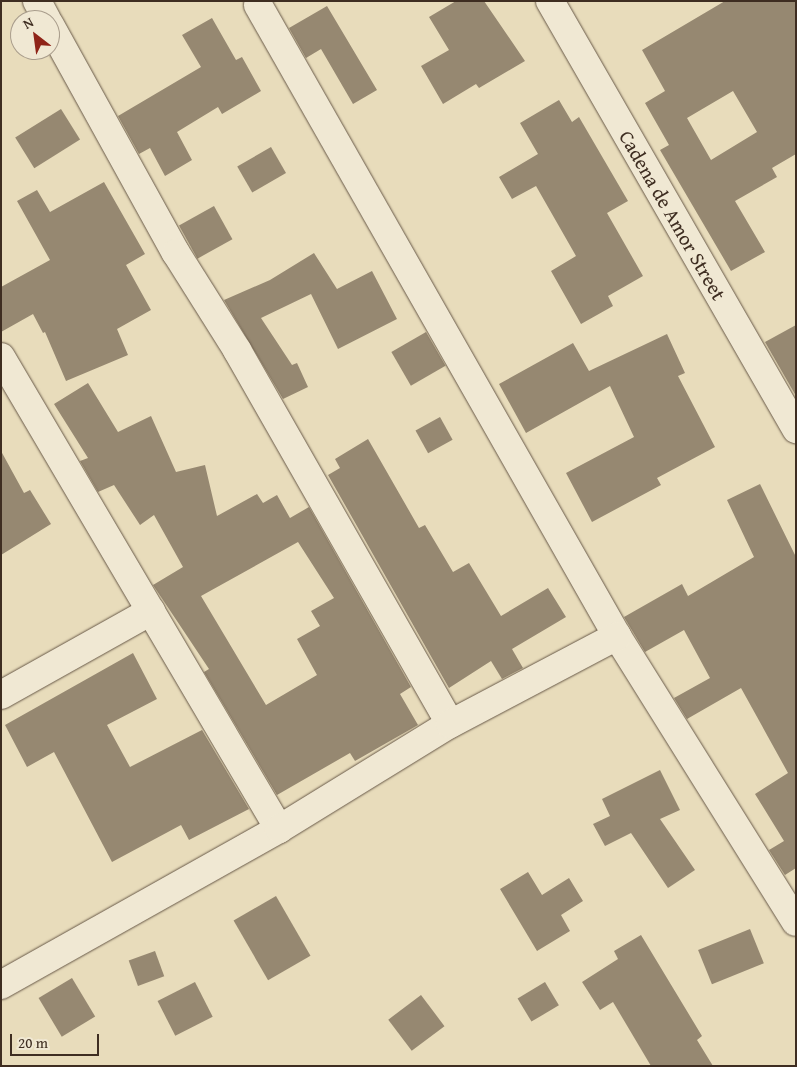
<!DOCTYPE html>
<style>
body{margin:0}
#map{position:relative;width:797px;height:1067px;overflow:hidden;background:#e8dcbb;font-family:"Gentium Book Plus",serif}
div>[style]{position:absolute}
.building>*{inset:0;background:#968871;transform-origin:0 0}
.roads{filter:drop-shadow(0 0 1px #685948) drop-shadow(0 0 1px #685948)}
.street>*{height:28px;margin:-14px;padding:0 14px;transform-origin:14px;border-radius:14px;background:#f0e8d3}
span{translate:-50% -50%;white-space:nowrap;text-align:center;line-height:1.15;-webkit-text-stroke:4.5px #f0e8d3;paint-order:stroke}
.street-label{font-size:20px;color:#3e2d21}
.frame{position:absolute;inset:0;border:2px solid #3e2d21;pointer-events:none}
.north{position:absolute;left:10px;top:10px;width:50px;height:50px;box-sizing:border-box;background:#f0e8d3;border:1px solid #a99d8c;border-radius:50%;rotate:330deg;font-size:14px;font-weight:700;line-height:20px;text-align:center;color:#3e2d21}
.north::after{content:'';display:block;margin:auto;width:18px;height:22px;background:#8f2418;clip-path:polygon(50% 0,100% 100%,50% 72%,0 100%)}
.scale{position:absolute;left:10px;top:1034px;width:89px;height:22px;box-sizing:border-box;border:2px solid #3e2d21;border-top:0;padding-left:6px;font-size:15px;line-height:18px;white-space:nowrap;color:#3e2d21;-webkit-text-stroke:4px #f0e8d3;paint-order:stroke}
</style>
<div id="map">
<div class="building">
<div style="clip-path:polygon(456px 1px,484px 1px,525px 61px,479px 88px,476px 84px,443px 104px,421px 66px,449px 50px,429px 17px)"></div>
<div style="clip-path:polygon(evenodd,725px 1px,796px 1px,796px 154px,772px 168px,777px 177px,735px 201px,765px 252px,731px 271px,660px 150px,669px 145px,645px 103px,665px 91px,642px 50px,725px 1px,733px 91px,757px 132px,711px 160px,687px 118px,733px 91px)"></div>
<div style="clip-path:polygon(327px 6px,377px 90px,353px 104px,321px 49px,306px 58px,289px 28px)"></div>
<div style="clip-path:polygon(212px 18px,236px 60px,242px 57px,261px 91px,222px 114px,218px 107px,177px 132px,192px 160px,165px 176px,150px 148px,139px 154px,118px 116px,201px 67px,182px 35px)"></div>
<div style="clip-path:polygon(559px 100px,572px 122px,579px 117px,628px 201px,607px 213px,643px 276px,608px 296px,613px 306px,581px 324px,551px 271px,576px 256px,536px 186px,512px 199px,499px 177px,538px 154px,520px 123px)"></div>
<div style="left:61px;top:109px;width:36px;height:54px;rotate:58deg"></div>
<div style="left:271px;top:147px;width:30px;height:39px;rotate:60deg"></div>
<div style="clip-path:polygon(104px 182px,145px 254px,126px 265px,151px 310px,117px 329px,128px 355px,66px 381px,45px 332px,43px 333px,33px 314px,1px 332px,1px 287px,50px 260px,17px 201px,37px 190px,50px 212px)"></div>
<div style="left:214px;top:206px;width:38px;height:40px;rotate:61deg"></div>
<div style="clip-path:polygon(314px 253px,337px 289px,372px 271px,397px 319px,338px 349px,311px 294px,261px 318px,292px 365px,297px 363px,308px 387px,283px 399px,224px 300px,270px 280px)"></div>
<div style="clip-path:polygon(796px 325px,796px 396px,765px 342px)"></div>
<div style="left:426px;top:332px;width:39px;height:40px;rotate:60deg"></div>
<div style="clip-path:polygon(667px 334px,685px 373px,678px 376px,715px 447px,657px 478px,661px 485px,592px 522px,566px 473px,634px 437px,610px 386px,526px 433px,499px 384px,573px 343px,589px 371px)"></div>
<div style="clip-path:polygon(evenodd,88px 383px,118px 432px,151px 416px,176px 472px,205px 465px,217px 516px,257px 494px,263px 503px,277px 495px,290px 518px,309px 507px,411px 687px,400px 694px,418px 725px,355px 761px,350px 753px,277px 795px,204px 672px,209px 669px,153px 585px,183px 567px,154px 515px,140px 525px,114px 485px,98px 492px,80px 461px,88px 458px,54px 404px,88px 383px,298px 542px,334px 598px,311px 611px,320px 626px,297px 639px,317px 675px,266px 705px,201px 596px,298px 542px)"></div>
<div style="left:440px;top:417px;width:26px;height:28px;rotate:61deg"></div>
<div style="clip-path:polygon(368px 439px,419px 528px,425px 525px,453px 572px,469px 563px,501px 616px,548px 588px,566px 617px,512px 649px,523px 668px,502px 679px,491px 661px,449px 688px,328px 475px,340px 468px,335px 459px)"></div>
<div style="clip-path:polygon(1px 451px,24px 493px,30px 490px,51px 524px,1px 555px)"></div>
<div style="clip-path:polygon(760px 484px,796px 557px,796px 868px,785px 875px,769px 850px,784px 841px,755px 794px,788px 773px,741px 688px,687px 719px,674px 698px,710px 678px,684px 630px,645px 652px,624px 617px,682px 584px,688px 596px,754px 557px,727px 500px)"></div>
<div style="clip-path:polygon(133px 653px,157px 699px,107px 725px,130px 767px,202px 730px,249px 809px,189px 840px,181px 825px,112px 862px,54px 752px,27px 767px,5px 725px)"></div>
<div style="clip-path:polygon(660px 770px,680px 810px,660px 819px,695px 870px,668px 888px,631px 833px,605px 846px,593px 824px,610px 816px,602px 799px)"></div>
<div style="clip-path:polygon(528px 872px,542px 895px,569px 878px,583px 901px,561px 915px,570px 931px,537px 951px,500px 889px)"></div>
<div style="left:276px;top:896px;width:69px;height:49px;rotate:60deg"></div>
<div style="left:750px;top:929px;width:37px;height:56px;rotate:68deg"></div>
<div style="clip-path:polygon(641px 935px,702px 1036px,697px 1040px,713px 1066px,651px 1066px,613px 1002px,600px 1010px,582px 982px,618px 959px,614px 951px)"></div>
<div style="left:155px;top:951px;width:27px;height:28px;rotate:70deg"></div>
<div style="left:72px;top:978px;width:45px;height:39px;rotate:59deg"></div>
<div style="left:195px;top:982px;width:39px;height:42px;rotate:63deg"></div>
<div style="left:545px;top:982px;width:27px;height:32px;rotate:59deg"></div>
<div style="left:421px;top:995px;width:39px;height:41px;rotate:53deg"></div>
</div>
<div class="roads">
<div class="street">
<div style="left:37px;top:1px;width:21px;rotate:62deg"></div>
<div style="left:550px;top:1px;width:494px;rotate:60.1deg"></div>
<div style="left:258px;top:5px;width:726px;rotate:60.36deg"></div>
<div style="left:617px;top:636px;width:337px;rotate:58deg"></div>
<div style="left:50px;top:25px;width:260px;rotate:61.1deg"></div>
<div style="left:176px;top:253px;width:115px;rotate:57.8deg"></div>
<div style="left:237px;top:350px;width:430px;rotate:60.3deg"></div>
<div style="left:1px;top:357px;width:548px;rotate:59.5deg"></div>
<div style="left:1px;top:695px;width:172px;rotate:-29.2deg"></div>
<div style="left:1px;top:985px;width:319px;rotate:-29.3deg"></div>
<div style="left:279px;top:829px;width:201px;rotate:-31.6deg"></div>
<div style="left:450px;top:724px;width:189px;rotate:-27.8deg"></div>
</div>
</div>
<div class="street-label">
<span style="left:673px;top:215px;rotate:60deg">Cadena de Amor Street</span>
</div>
<div class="frame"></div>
<div class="north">N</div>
<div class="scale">20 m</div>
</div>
